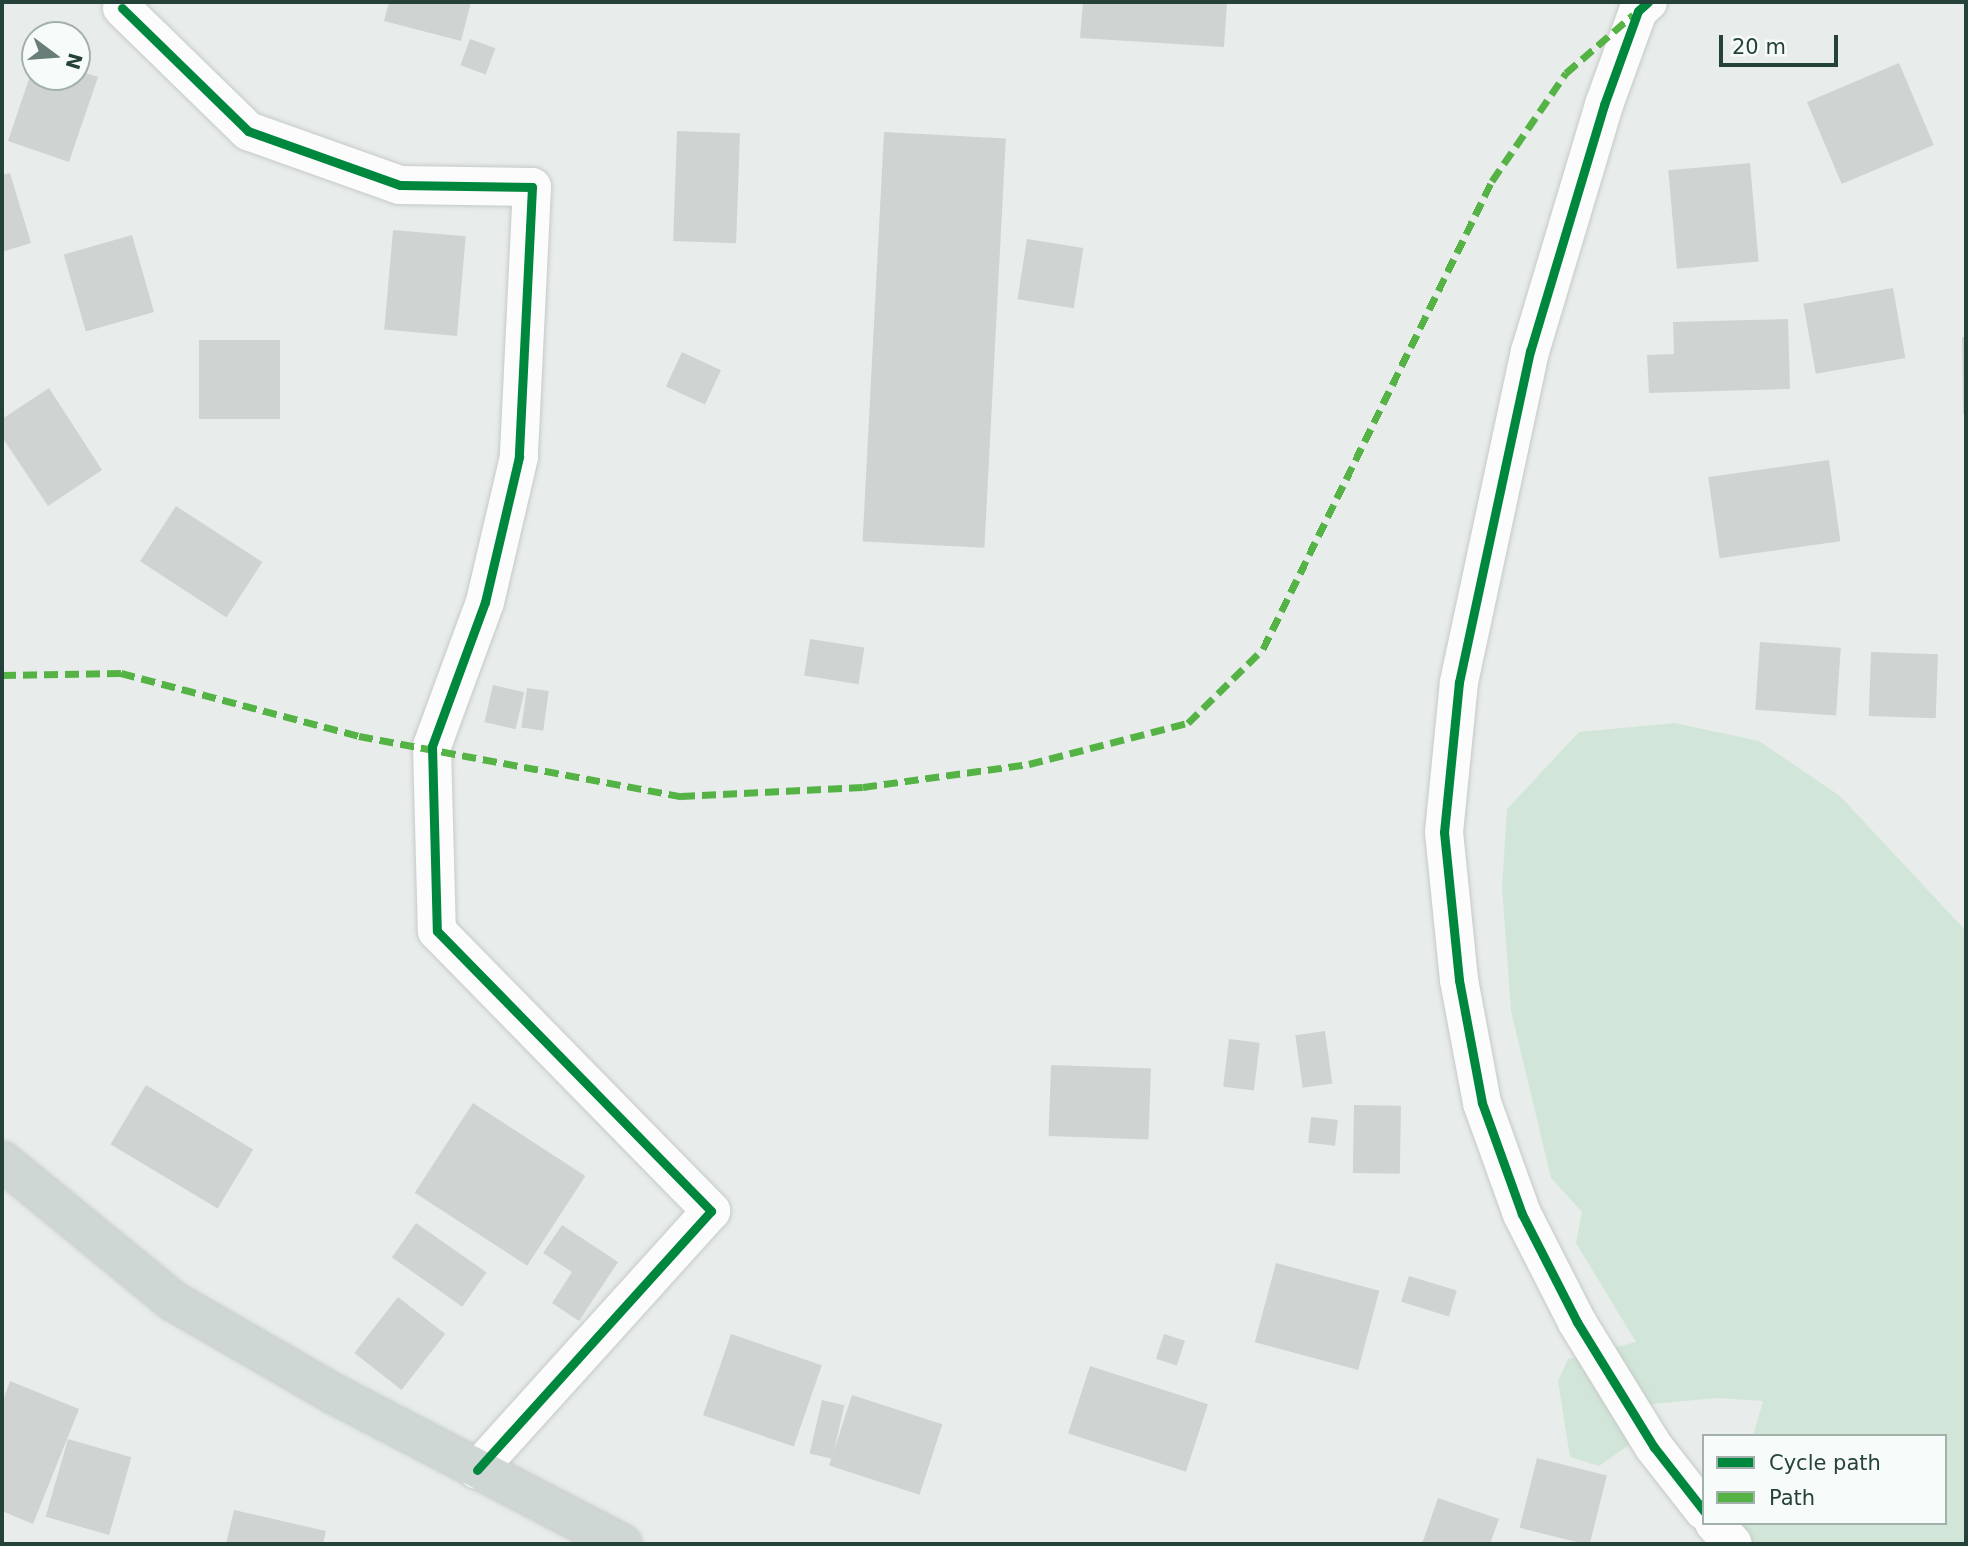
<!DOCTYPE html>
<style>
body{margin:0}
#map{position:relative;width:1968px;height:1546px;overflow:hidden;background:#e8edeb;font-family:"DejaVu Sans",sans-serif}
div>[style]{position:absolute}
.green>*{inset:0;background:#d1e6d8}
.building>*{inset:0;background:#cfd4d2;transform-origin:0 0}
.roads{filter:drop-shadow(0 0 2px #c5cac8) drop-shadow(0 0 2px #c5cac8)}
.street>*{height:38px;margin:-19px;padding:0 19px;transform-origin:19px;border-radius:19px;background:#fcfcfc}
.primary>*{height:38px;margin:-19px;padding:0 19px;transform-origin:19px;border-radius:19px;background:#cfd7d5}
.quiet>*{height:7px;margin-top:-3.5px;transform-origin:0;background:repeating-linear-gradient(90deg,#55b346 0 14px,transparent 0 21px)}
.cycleway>*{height:9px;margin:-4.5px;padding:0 4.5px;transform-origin:4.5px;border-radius:4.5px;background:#00873e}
span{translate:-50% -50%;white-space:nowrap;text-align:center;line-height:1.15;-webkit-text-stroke:5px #f7fbf9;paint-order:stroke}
.frame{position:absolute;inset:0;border:4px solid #24423a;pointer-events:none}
.legend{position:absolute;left:1702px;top:1434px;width:245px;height:91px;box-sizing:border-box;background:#f7fbf9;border:2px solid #a3b1ad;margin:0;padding:9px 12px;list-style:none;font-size:21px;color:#24423a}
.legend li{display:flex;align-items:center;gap:14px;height:35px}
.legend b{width:35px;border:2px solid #a3b1ad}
.north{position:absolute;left:21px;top:21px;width:70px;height:70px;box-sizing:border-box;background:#f7fbf9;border:2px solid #a3b1ad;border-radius:50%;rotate:106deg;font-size:19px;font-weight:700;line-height:28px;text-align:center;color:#24423a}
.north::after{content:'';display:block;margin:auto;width:24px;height:32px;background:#697e78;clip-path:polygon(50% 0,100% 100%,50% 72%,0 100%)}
.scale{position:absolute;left:1719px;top:35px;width:119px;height:32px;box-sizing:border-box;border:4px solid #24423a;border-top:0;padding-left:9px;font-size:21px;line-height:24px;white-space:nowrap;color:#24423a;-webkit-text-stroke:5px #f7fbf9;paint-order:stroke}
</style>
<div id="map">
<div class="green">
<div style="clip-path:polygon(1675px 723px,1759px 741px,1840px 796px,1966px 931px,1966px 1544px,1751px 1544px,1738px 1523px,1945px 1523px,1945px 1436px,1753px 1436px,1763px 1401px,1717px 1398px,1620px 1407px,1629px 1445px,1599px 1466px,1570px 1457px,1558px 1381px,1568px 1359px,1636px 1342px,1576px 1243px,1582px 1212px,1551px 1178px,1511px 1011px,1502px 887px,1507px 809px,1579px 732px)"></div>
</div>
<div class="building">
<div style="clip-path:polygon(389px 2px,471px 2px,461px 41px,384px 21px)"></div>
<div style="clip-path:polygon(1083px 2px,1227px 2px,1224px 47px,1080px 38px)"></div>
<div style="left:470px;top:39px;width:27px;height:28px;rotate:20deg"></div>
<div style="clip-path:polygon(35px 61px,35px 77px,77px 77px,77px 70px,98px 77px,69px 162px,8px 141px)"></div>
<div style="left:1899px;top:63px;width:89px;height:100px;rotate:67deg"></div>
<div style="left:677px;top:131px;width:63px;height:110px;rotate:2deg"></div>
<div style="left:884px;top:132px;width:122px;height:410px;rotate:3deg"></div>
<div style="left:1750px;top:163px;width:99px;height:82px;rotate:85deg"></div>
<div style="clip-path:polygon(10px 173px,31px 243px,2px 252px,2px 175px)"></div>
<div style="left:393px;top:230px;width:73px;height:100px;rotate:5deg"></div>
<div style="left:132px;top:235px;width:80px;height:71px;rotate:74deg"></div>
<div style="left:1027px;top:239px;width:57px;height:61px;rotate:9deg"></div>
<div style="left:1893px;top:288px;width:71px;height:91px;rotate:80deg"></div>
<div style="clip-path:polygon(1788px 319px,1790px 389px,1649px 393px,1647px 355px,1674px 354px,1673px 322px)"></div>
<div style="clip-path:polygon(1962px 337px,1966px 337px,1966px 414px,1963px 414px)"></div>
<div style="left:280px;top:340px;width:79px;height:81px;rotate:90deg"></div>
<div style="left:682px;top:352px;width:43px;height:38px;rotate:25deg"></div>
<div style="clip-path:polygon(49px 388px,102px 470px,48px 506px,2px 437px,2px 419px)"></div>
<div style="left:1829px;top:460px;width:82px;height:122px;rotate:82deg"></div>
<div style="left:176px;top:506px;width:103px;height:66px;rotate:33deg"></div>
<div style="left:810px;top:639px;width:55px;height:37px;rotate:9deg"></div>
<div style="left:1760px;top:642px;width:81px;height:68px;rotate:4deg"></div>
<div style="left:1871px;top:652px;width:67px;height:64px;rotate:2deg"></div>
<div style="left:493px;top:685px;width:32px;height:38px;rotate:13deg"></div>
<div style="left:527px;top:688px;width:22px;height:40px;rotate:8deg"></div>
<div style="left:1325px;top:1031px;width:53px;height:30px;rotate:82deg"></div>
<div style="left:1229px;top:1039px;width:31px;height:48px;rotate:7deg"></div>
<div style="left:1051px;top:1065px;width:100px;height:71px;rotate:2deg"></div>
<div style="left:146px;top:1085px;width:125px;height:69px;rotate:31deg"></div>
<div style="left:473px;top:1103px;width:134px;height:107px;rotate:33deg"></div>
<div style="left:1354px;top:1105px;width:47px;height:68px;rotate:1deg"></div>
<div style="left:1311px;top:1117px;width:27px;height:26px;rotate:6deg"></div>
<div style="left:416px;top:1223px;width:86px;height:42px;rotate:35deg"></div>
<div style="clip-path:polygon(562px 1225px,618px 1262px,579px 1321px,552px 1303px,572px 1272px,543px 1253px)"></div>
<div style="left:1276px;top:1263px;width:107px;height:82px;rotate:15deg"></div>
<div style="left:1409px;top:1276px;width:50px;height:27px;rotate:17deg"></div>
<div style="left:398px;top:1297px;width:60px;height:71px;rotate:38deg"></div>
<div style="left:731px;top:1334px;width:96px;height:86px;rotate:19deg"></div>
<div style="left:1164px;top:1334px;width:22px;height:26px;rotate:18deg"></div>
<div style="left:1090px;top:1366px;width:124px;height:71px;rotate:18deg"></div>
<div style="clip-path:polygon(10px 1381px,79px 1409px,33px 1524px,2px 1511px,2px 1403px)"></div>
<div style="left:852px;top:1395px;width:95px;height:74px;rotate:18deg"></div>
<div style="left:822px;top:1400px;width:23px;height:55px;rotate:13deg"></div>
<div style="left:68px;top:1439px;width:66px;height:81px;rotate:16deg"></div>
<div style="left:1537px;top:1458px;width:72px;height:72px;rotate:14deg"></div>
<div style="clip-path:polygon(1438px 1498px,1499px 1519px,1490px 1544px,1422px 1544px)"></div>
<div style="clip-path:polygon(234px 1510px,326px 1531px,323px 1544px,226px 1544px)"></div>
</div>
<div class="roads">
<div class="street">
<div style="left:1648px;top:2px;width:13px;rotate:138deg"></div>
<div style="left:1638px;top:11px;width:100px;rotate:109.9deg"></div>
<div style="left:1604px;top:105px;width:257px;rotate:106.7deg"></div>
<div style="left:1530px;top:351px;width:339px;rotate:102.1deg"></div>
<div style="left:1459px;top:682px;width:151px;rotate:95.7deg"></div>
<div style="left:1444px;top:832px;width:149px;rotate:84.2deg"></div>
<div style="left:1459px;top:980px;width:125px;rotate:79.4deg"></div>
<div style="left:1482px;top:1103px;width:118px;rotate:70.2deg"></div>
<div style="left:1522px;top:1214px;width:121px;rotate:63deg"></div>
<div style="left:1577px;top:1322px;width:147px;rotate:58.4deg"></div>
<div style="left:1654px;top:1447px;width:81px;rotate:52deg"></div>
<div style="left:122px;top:8px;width:176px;rotate:44.3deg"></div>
<div style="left:248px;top:131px;width:161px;rotate:19.6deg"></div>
<div style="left:400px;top:185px;width:132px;rotate:0.9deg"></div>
<div style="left:532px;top:187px;width:270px;rotate:92.8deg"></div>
<div style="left:519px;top:457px;width:149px;rotate:103.2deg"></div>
<div style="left:485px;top:602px;width:153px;rotate:110.2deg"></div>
<div style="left:432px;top:746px;width:185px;rotate:88.5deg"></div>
<div style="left:437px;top:931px;width:392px;rotate:45.6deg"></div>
<div style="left:711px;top:1211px;width:349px;rotate:132.1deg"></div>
<div style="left:1714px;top:1523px;width:28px;rotate:48deg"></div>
</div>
<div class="primary">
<div style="left:2px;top:1161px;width:221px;rotate:39.3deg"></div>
<div style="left:173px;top:1301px;width:186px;rotate:30deg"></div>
<div style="left:334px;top:1394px;width:325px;rotate:27.5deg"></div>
</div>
</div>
<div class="quiet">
<div style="left:2px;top:675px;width:119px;rotate:-1deg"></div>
<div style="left:121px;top:673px;width:246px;rotate:14.8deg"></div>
<div style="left:359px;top:736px;width:328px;rotate:10.6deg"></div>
<div style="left:681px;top:796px;width:182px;rotate:-2.8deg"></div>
<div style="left:863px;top:787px;width:168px;rotate:-7.9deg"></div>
<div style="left:1029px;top:764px;width:164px;rotate:-14.5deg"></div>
<div style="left:1188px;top:723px;width:105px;rotate:-44.6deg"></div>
<div style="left:1263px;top:649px;width:521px;rotate:-63.93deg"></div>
<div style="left:1492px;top:181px;width:131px;rotate:-55.6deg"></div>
<div style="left:1566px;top:73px;width:89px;rotate:-40.9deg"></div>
</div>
<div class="cycleway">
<div style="left:1648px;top:2px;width:13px;rotate:138deg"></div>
<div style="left:1638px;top:11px;width:100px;rotate:109.9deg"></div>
<div style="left:1604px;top:105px;width:257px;rotate:106.7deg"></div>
<div style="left:1530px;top:351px;width:339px;rotate:102.1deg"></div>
<div style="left:1459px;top:682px;width:151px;rotate:95.7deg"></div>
<div style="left:1444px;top:832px;width:149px;rotate:84.2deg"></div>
<div style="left:1459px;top:980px;width:125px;rotate:79.4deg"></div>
<div style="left:1482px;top:1103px;width:118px;rotate:70.2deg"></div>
<div style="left:1522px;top:1214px;width:121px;rotate:63deg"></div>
<div style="left:1577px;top:1322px;width:147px;rotate:58.4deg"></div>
<div style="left:1654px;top:1447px;width:81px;rotate:52deg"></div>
<div style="left:122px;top:8px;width:176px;rotate:44.3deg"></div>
<div style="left:248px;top:131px;width:161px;rotate:19.6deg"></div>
<div style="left:400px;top:185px;width:132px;rotate:0.9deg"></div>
<div style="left:532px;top:187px;width:270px;rotate:92.8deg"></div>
<div style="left:519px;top:457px;width:149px;rotate:103.2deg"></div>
<div style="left:485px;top:602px;width:153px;rotate:110.2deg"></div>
<div style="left:432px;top:746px;width:185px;rotate:88.5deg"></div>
<div style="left:437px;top:931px;width:392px;rotate:45.6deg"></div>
<div style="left:711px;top:1211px;width:349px;rotate:132.1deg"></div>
</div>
<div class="frame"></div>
<ul class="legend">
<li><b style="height:9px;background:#00873e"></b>Cycle path</li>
<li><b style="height:9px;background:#55b346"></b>Path</li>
</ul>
<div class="north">N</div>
<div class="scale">20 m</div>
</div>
